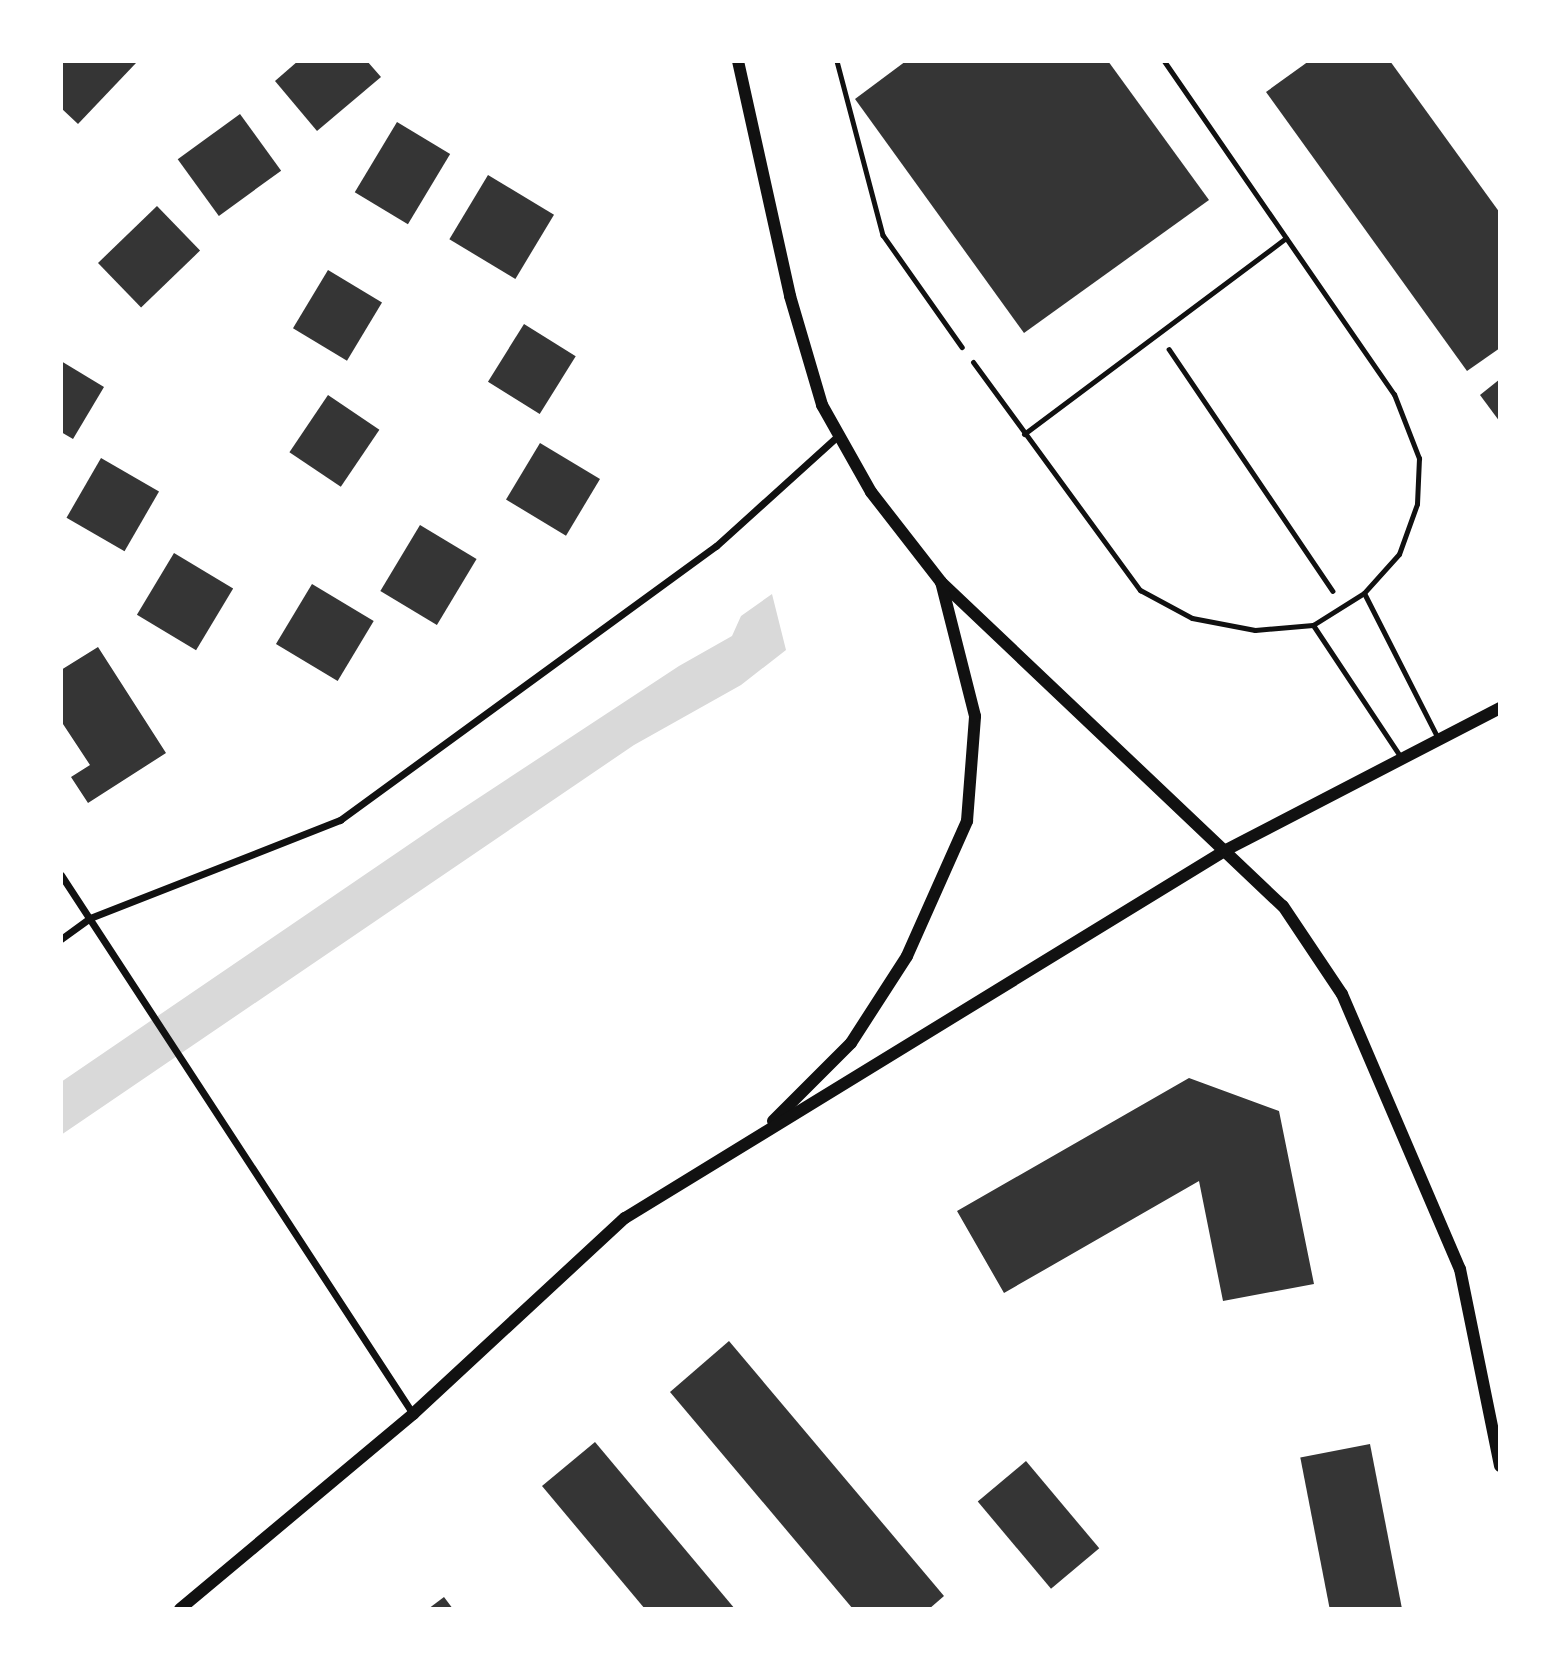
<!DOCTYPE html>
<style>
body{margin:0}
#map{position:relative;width:1561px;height:1670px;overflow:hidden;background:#fff;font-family:"Noto Sans",sans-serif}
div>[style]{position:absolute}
.water>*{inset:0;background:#d9d9d9}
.building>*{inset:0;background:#353535;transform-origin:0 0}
.path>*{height:4.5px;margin:-2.25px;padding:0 2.25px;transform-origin:2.25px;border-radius:2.25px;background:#111}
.service>*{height:5px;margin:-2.5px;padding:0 2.5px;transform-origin:2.5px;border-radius:2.5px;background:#111}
.minor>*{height:7px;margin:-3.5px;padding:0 3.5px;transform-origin:3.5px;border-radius:3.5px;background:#111}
.tertiary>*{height:12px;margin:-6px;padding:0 6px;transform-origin:6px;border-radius:6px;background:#111}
span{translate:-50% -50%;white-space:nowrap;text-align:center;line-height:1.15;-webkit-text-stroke:7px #fff;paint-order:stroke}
.frame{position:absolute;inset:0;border:63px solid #fff;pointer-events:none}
</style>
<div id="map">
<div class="water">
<div style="clip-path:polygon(772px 594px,786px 650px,741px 685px,634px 745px,61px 1135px,61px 1082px,445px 820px,679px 666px,732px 636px,741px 616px)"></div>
</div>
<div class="building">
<div style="clip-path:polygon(61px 61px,134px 61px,136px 63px,78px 124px,61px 108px)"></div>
<div style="clip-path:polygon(298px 61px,367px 61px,381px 77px,317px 131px,275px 81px)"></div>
<div style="clip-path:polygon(906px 61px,1108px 61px,1209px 200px,1024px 333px,855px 99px)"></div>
<div style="clip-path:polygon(1309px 61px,1390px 61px,1500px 213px,1500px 348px,1467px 371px,1266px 92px)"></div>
<div style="left:240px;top:114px;width:70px;height:77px;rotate:54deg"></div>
<div style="left:397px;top:122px;width:62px;height:82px;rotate:31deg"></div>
<div style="left:488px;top:175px;width:77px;height:75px;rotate:31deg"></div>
<div style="left:157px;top:206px;width:62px;height:82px;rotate:46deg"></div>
<div style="left:328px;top:270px;width:63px;height:68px;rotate:31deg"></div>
<div style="left:524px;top:324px;width:61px;height:68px;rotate:32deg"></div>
<div style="clip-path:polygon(61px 361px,104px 387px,73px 439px,61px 432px)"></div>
<div style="clip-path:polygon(1500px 379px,1500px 422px,1480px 395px)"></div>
<div style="left:328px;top:395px;width:62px;height:69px;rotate:34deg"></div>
<div style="left:540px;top:443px;width:70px;height:66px;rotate:31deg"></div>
<div style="left:101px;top:458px;width:67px;height:69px;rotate:30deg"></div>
<div style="left:420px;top:525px;width:66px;height:77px;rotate:31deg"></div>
<div style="left:174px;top:553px;width:69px;height:72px;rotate:31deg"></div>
<div style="left:312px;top:584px;width:72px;height:70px;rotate:31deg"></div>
<div style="clip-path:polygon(98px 647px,166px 753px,88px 803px,71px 777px,90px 765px,61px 721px,61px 670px)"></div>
<div style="clip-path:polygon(1189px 1078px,1279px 1111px,1314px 1284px,1223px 1301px,1199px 1181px,1004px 1293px,957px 1211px)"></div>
<div style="clip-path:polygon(729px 1341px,944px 1596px,929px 1609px,853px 1609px,670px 1392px)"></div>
<div style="clip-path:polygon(595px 1442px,735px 1609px,645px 1609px,542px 1486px)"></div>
<div style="left:1370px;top:1444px;width:168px;height:71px;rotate:79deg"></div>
<div style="left:1026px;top:1461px;width:114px;height:63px;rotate:50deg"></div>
<div style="clip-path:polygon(444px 1597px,453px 1609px,428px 1609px)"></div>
</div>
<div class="path">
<div style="left:837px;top:61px;width:180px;rotate:75.2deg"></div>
<div style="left:883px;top:235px;width:137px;rotate:54.8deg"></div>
<div style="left:1169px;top:349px;width:292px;rotate:55.9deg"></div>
</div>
<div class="service">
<div style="left:1164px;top:61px;width:405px;rotate:55.4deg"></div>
<div style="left:1394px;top:394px;width:69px;rotate:68.7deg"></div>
<div style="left:1419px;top:458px;width:46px;rotate:92.5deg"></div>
<div style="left:1417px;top:504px;width:53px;rotate:109.8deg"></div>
<div style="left:1399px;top:554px;width:52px;rotate:131.9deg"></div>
<div style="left:1364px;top:593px;width:165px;rotate:63deg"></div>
<div style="left:973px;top:362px;width:283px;rotate:53.8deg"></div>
<div style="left:1140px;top:590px;width:59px;rotate:28.3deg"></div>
<div style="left:1192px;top:618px;width:64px;rotate:10.8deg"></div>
<div style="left:1255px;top:630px;width:58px;rotate:-4.9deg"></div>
<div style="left:1313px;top:625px;width:60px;rotate:-32.1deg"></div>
<div style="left:1024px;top:434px;width:327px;rotate:-36.8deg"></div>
<div style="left:1313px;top:625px;width:161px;rotate:56.4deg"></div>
</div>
<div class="minor">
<div style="left:61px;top:875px;width:644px;rotate:56.85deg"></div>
<div style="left:61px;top:939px;width:36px;rotate:-36deg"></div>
<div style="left:90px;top:918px;width:269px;rotate:-21.4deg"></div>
<div style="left:340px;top:820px;width:465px;rotate:-36.1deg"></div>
<div style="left:716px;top:546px;width:166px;rotate:-42.1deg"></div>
</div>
<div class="tertiary">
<div style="left:738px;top:61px;width:241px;rotate:77.5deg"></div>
<div style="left:790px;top:296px;width:114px;rotate:73.6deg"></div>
<div style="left:822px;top:405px;width:100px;rotate:60.6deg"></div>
<div style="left:871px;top:492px;width:114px;rotate:52.1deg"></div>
<div style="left:941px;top:582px;width:471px;rotate:43.5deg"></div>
<div style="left:1283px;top:906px;width:106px;rotate:56.2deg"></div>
<div style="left:1342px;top:994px;width:299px;rotate:66.8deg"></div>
<div style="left:1460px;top:1269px;width:201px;rotate:78.5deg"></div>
<div style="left:773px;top:1121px;width:110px;rotate:-45deg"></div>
<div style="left:851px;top:1043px;width:103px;rotate:-57.2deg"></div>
<div style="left:907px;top:956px;width:148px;rotate:-66deg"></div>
<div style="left:967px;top:821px;width:105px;rotate:-85.6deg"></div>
<div style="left:975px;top:716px;width:138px;rotate:-104.2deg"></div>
<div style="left:180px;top:1609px;width:304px;rotate:-39.9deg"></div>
<div style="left:413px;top:1414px;width:289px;rotate:-42.8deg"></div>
<div style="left:625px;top:1218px;width:705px;rotate:-31.48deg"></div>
<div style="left:1226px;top:850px;width:309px;rotate:-27.4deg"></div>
</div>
<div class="frame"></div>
</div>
